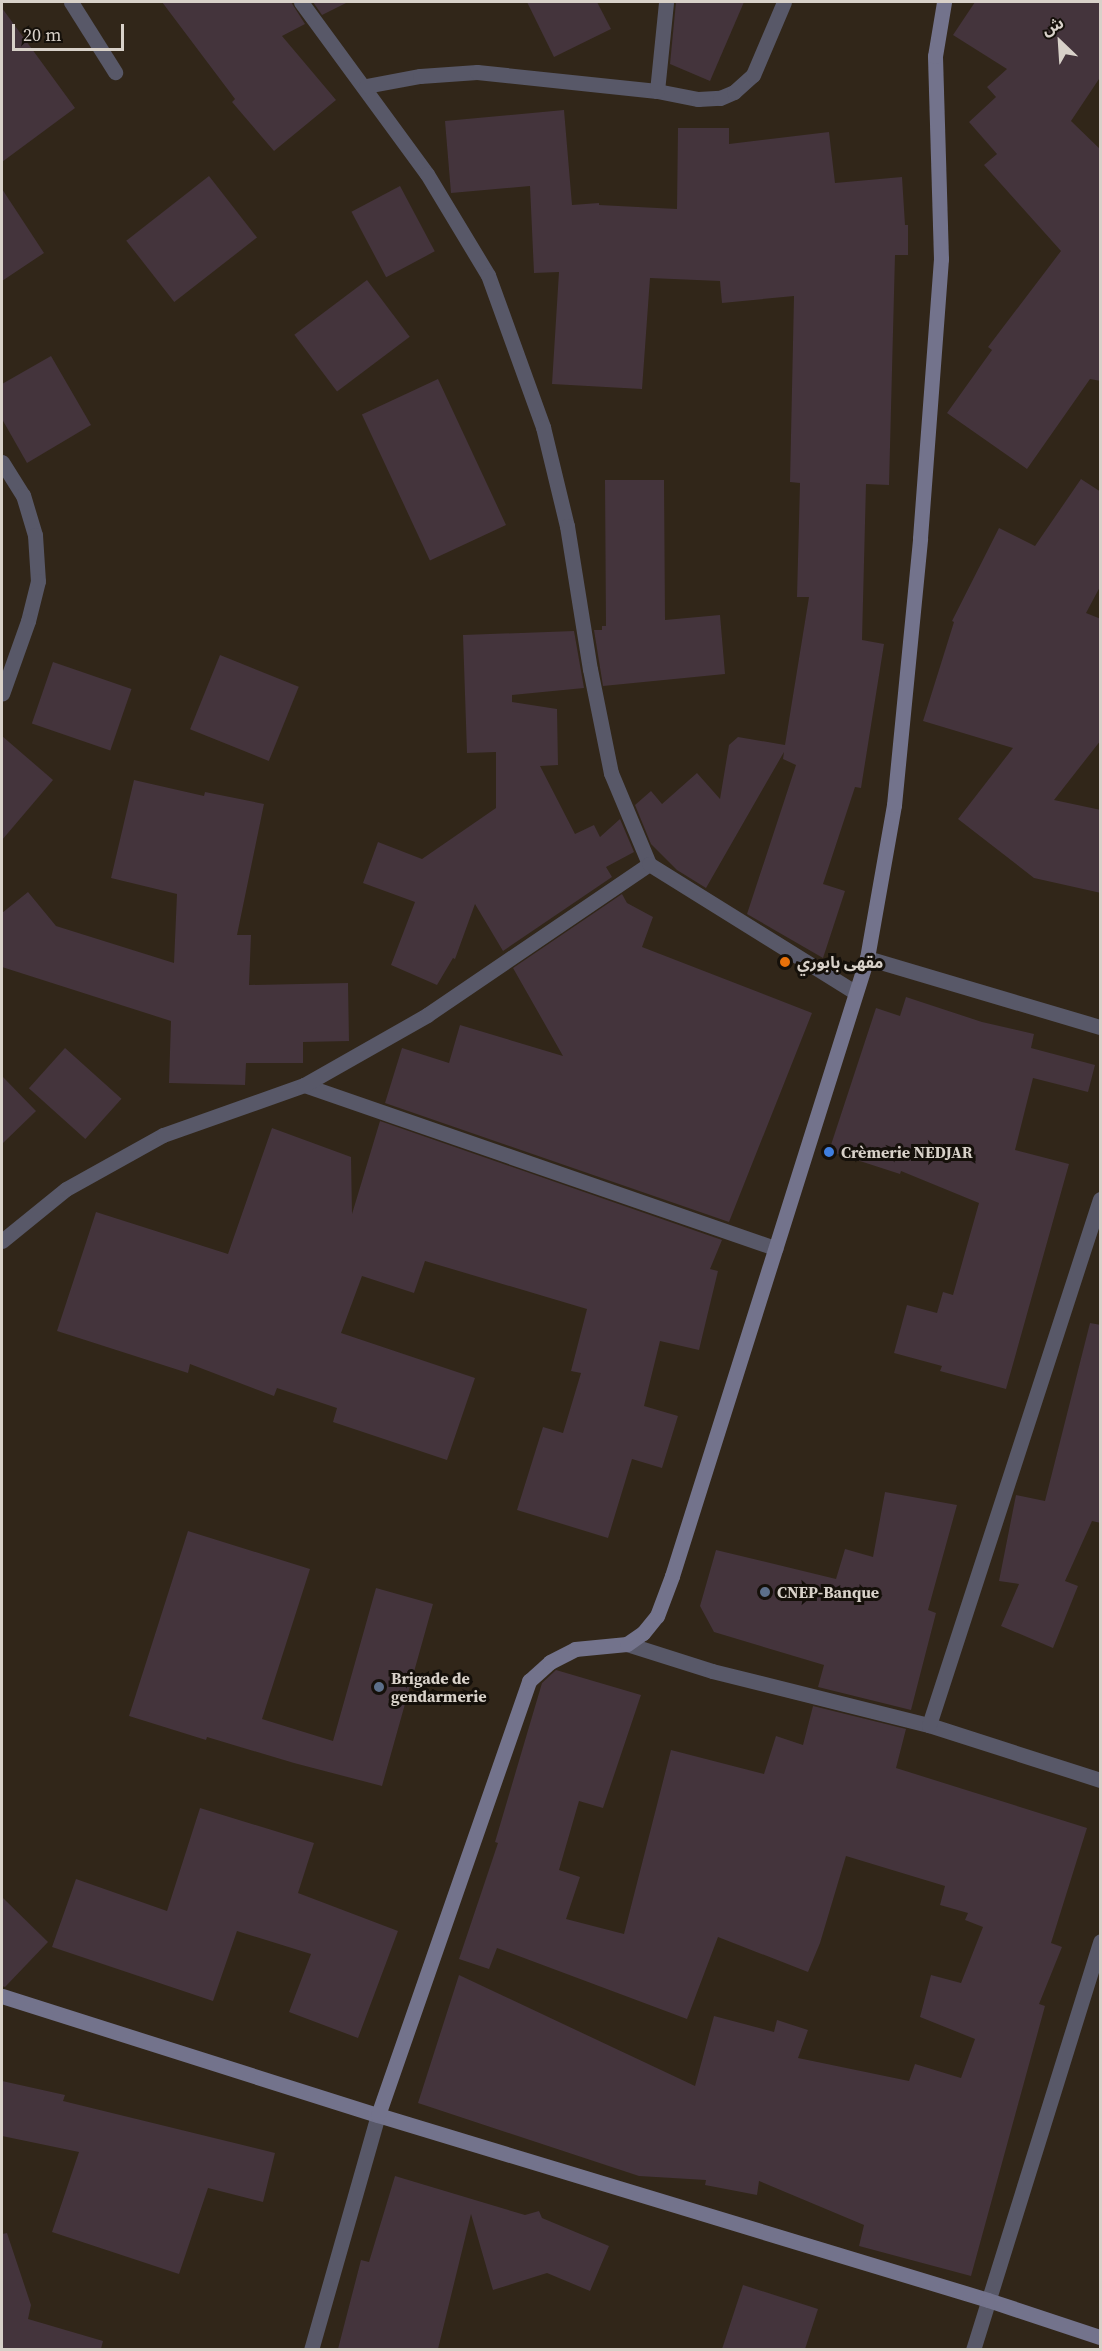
<!DOCTYPE html>
<meta charset="utf-8">
<style>
body{margin:0}
#map{position:relative;width:1102px;height:2351px;overflow:hidden;background:#312619;font-family:"Source Serif 4","Noto Sans Arabic",serif}
div>[style]{position:absolute}
.building>*{inset:0;background:#44343c;transform-origin:0 0}
.minor>*{height:15px;margin:-7.5px;padding:0 7.5px;transform-origin:7.5px;border-radius:7.5px;background:#585868}
.tertiary>*{height:15px;margin:-7.5px;padding:0 7.5px;transform-origin:7.5px;border-radius:7.5px;background:#585868}
.secondary>*{height:15px;margin:-7.5px;padding:0 7.5px;transform-origin:7.5px;border-radius:7.5px;background:#73738c}
.dots>*{width:16px;height:16px;translate:-50% -50%;box-sizing:border-box;border:3px solid #15100a;border-radius:50%}
span{translate:-50% -50%;white-space:nowrap;text-align:center;line-height:1.15;-webkit-text-stroke:6px #15100a;paint-order:stroke}
.poi-label{font-size:16px;color:#d8d1c9;font-weight:700}
.left{translate:0 -50%;text-align:left}
.frame{position:absolute;inset:0;border:3px solid #d8d1c9;pointer-events:none}
.north{position:absolute;left:1030px;top:12px;width:60px;height:60px;-webkit-text-stroke:4px #15100a;paint-order:stroke;rotate:335deg;font-size:16px;font-weight:700;line-height:24px;text-align:center;color:#d8d1c9}
.north::after{content:'';display:block;margin:auto;width:21px;height:27px;background:#d8d1c9;clip-path:polygon(50% 0,100% 100%,50% 72%,0 100%)}
.scale{position:absolute;left:12px;top:24px;width:112px;height:27px;box-sizing:border-box;border:3px solid #d8d1c9;border-top:0;padding-left:8px;font-size:18px;line-height:21px;white-space:nowrap;color:#d8d1c9;-webkit-text-stroke:4px #15100a;paint-order:stroke}
</style>
<div id="map">
<div class="building">
<div style="clip-path:polygon(162px 2px,291px 2px,305px 24px,282px 36px,336px 100px,274px 151px,232px 102px,235px 99px)"></div>
<div style="clip-path:polygon(313px 2px,348px 2px,322px 15px)"></div>
<div style="clip-path:polygon(527px 2px,597px 2px,611px 29px,554px 57px)"></div>
<div style="clip-path:polygon(676px 2px,744px 2px,710px 81px,670px 64px)"></div>
<div style="clip-path:polygon(975px 2px,1101px 2px,1101px 76px,1071px 121px,1101px 150px,1101px 381px,1090px 379px,1027px 469px,947px 413px,992px 350px,988px 347px,1061px 251px,984px 165px,997px 154px,969px 122px,996px 97px,987px 87px,1007px 69px,953px 35px)"></div>
<div style="clip-path:polygon(2px 8px,75px 108px,2px 162px)"></div>
<div style="clip-path:polygon(564px 110px,572px 205px,599px 203px,599px 205px,677px 209px,678px 128px,729px 128px,729px 144px,829px 132px,835px 183px,902px 177px,905px 225px,908px 225px,908px 255px,895px 255px,889px 485px,866px 484px,862px 640px,884px 644px,861px 788px,855px 787px,823px 884px,845px 891px,823px 958px,747px 914px,796px 765px,783px 759px,784px 752px,706px 888px,677px 870px,651px 844px,635px 805px,651px 791px,662px 804px,697px 773px,720px 799px,729px 745px,738px 737px,785px 745px,809px 597px,797px 597px,800px 483px,790px 482px,794px 296px,722px 303px,720px 281px,650px 278px,642px 389px,552px 384px,559px 272px,534px 273px,530px 186px,451px 193px,445px 121px)"></div>
<div style="left:209px;top:176px;width:78px;height:105px;rotate:52deg"></div>
<div style="left:400px;top:186px;width:74px;height:55px;rotate:62deg"></div>
<div style="clip-path:polygon(2px 189px,44px 253px,2px 281px)"></div>
<div style="left:367px;top:280px;width:71px;height:91px;rotate:53deg"></div>
<div style="clip-path:polygon(51px 356px,91px 425px,27px 463px,2px 419px,2px 384px)"></div>
<div style="left:438px;top:379px;width:161px;height:84px;rotate:65deg"></div>
<div style="clip-path:polygon(1081px 479px,1101px 492px,1101px 585px,1086px 613px,1101px 619px,1101px 740px,1054px 800px,1101px 810px,1101px 893px,1034px 878px,958px 819px,1013px 748px,923px 721px,954px 622px,952px 621px,999px 528px,1035px 546px)"></div>
<div style="clip-path:polygon(605px 480px,664px 480px,665px 620px,720px 615px,725px 674px,603px 686px,594px 630px,602px 630px,602px 626px,606px 626px)"></div>
<div style="clip-path:polygon(574px 631px,584px 688px,512px 695px,512px 702px,557px 709px,558px 765px,540px 766px,575px 834px,594px 825px,600px 837px,620px 819px,634px 852px,606px 867px,612px 877px,503px 951px,475px 904px,455px 959px,453px 958px,437px 985px,391px 965px,415px 902px,363px 883px,378px 842px,422px 859px,496px 808px,496px 752px,467px 753px,463px 635px)"></div>
<div style="left:220px;top:655px;width:85px;height:80px;rotate:22deg"></div>
<div style="left:53px;top:662px;width:83px;height:65px;rotate:19deg"></div>
<div style="clip-path:polygon(2px 736px,53px 780px,2px 840px)"></div>
<div style="clip-path:polygon(134px 780px,204px 796px,205px 792px,264px 804px,237px 935px,251px 935px,249px 985px,348px 983px,349px 1041px,303px 1042px,303px 1063px,246px 1063px,245px 1085px,169px 1083px,171px 1021px,2px 967px,2px 913px,28px 892px,56px 926px,174px 963px,177px 894px,111px 878px)"></div>
<div style="clip-path:polygon(622px 894px,627px 903px,653px 917px,642px 947px,812px 1013px,729px 1222px,385px 1103px,402px 1048px,449px 1063px,460px 1025px,563px 1056px,513px 968px)"></div>
<div style="clip-path:polygon(906px 997px,982px 1022px,1034px 1034px,1031px 1048px,1095px 1065px,1088px 1092px,1033px 1078px,1015px 1150px,1069px 1164px,1006px 1389px,940px 1371px,942px 1366px,894px 1353px,907px 1305px,937px 1313px,943px 1292px,953px 1295px,979px 1203px,901px 1171px,900px 1174px,829px 1151px,876px 1008px,900px 1016px)"></div>
<div style="left:65px;top:1048px;width:76px;height:54px;rotate:42deg"></div>
<div style="clip-path:polygon(2px 1076px,36px 1111px,2px 1144px)"></div>
<div style="clip-path:polygon(380px 1121px,722px 1240px,710px 1269px,718px 1271px,699px 1350px,660px 1341px,644px 1406px,678px 1416px,662px 1468px,632px 1459px,608px 1538px,517px 1510px,543px 1427px,563px 1433px,581px 1373px,571px 1371px,587px 1309px,425px 1261px,414px 1293px,362px 1276px,341px 1333px,475px 1378px,447px 1460px,333px 1422px,337px 1408px,277px 1388px,274px 1396px,190px 1364px,188px 1373px,57px 1331px,96px 1212px,228px 1254px,272px 1128px,351px 1157px,352px 1214px)"></div>
<div style="clip-path:polygon(1090px 1323px,1101px 1325px,1101px 1523px,1092px 1521px,1065px 1581px,1078px 1586px,1053px 1648px,1001px 1626px,1019px 1584px,999px 1581px,1016px 1495px,1045px 1501px)"></div>
<div style="clip-path:polygon(885px 1492px,957px 1505px,928px 1610px,936px 1613px,911px 1710px,818px 1687px,824px 1665px,714px 1632px,700px 1606px,716px 1550px,836px 1579px,845px 1549px,873px 1557px)"></div>
<div style="clip-path:polygon(188px 1531px,310px 1569px,262px 1719px,333px 1741px,376px 1588px,433px 1604px,382px 1786px,294px 1763px,207px 1737px,206px 1740px,129px 1716px)"></div>
<div style="clip-path:polygon(556px 1670px,641px 1695px,603px 1808px,579px 1801px,559px 1870px,580px 1877px,566px 1919px,624px 1934px,671px 1750px,764px 1774px,776px 1736px,803px 1745px,813px 1706px,906px 1729px,896px 1768px,1087px 1828px,1051px 1943px,1062px 1947px,1039px 2004px,1045px 2006px,971px 2276px,859px 2246px,864px 2225px,759px 2181px,757px 2195px,705px 2185px,706px 2180px,639px 2176px,418px 2103px,459px 1975px,695px 2086px,714px 2016px,774px 2032px,777px 2020px,808px 2030px,798px 2058px,909px 2081px,915px 2064px,961px 2078px,975px 2039px,920px 2017px,931px 1975px,961px 1983px,983px 1927px,965px 1920px,968px 1913px,940px 1905px,945px 1886px,846px 1856px,820px 1943px,808px 1972px,718px 1937px,687px 2019px,497px 1948px,489px 1969px,459px 1959px,498px 1843px,495px 1842px,542px 1683px)"></div>
<div style="clip-path:polygon(200px 1808px,314px 1843px,298px 1893px,398px 1931px,358px 2038px,289px 2012px,311px 1954px,237px 1931px,213px 2001px,52px 1947px,76px 1879px,167px 1911px)"></div>
<div style="clip-path:polygon(2px 1897px,48px 1942px,5px 1987px,2px 1986px)"></div>
<div style="clip-path:polygon(2px 2081px,65px 2095px,63px 2101px,275px 2153px,263px 2202px,208px 2188px,179px 2274px,52px 2232px,79px 2152px,2px 2136px)"></div>
<div style="clip-path:polygon(395px 2176px,525px 2215px,539px 2211px,542px 2218px,609px 2246px,590px 2291px,547px 2273px,493px 2290px,471px 2214px,438px 2349px,338px 2349px,361px 2260px,369px 2262px)"></div>
<div style="clip-path:polygon(7px 2233px,31px 2305px,28px 2319px,103px 2341px,101px 2349px,2px 2349px,2px 2234px)"></div>
<div style="clip-path:polygon(743px 2285px,818px 2309px,805px 2349px,722px 2349px)"></div>
</div>
<div class="minor">
<div style="left:71px;top:2px;width:83px;rotate:57.8deg"></div>
<div style="left:301px;top:2px;width:213px;rotate:53.8deg"></div>
<div style="left:427px;top:174px;width:118px;rotate:58.9deg"></div>
<div style="left:488px;top:275px;width:162px;rotate:70.1deg"></div>
<div style="left:543px;top:427px;width:102px;rotate:76.4deg"></div>
<div style="left:567px;top:526px;width:145px;rotate:80.9deg"></div>
<div style="left:590px;top:669px;width:106px;rotate:78.6deg"></div>
<div style="left:611px;top:773px;width:99px;rotate:67.3deg"></div>
<div style="left:366px;top:86px;width:55px;rotate:-10.5deg"></div>
<div style="left:420px;top:76px;width:57px;rotate:-4deg"></div>
<div style="left:477px;top:72px;width:181px;rotate:6deg"></div>
<div style="left:657px;top:91px;width:42px;rotate:11deg"></div>
<div style="left:698px;top:99px;width:22px;rotate:-3deg"></div>
<div style="left:720px;top:98px;width:15px;rotate:-23deg"></div>
<div style="left:734px;top:92px;width:25px;rotate:-42deg"></div>
<div style="left:753px;top:75px;width:79px;rotate:-67deg"></div>
<div style="left:657px;top:91px;width:89px;rotate:-84.2deg"></div>
<div style="left:2px;top:462px;width:39px;rotate:58deg"></div>
<div style="left:23px;top:495px;width:42px;rotate:73.3deg"></div>
<div style="left:35px;top:535px;width:46px;rotate:86.3deg"></div>
<div style="left:38px;top:581px;width:41px;rotate:104deg"></div>
<div style="left:28px;top:621px;width:77px;rotate:109.6deg"></div>
<div style="left:304px;top:1085px;width:499px;rotate:19.1deg"></div>
<div style="left:2px;top:1241px;width:82px;rotate:-39.1deg"></div>
<div style="left:66px;top:1189px;width:111px;rotate:-29.1deg"></div>
<div style="left:163px;top:1135px;width:150px;rotate:-19.5deg"></div>
<div style="left:304px;top:1085px;width:142px;rotate:-29.6deg"></div>
<div style="left:427px;top:1015px;width:268px;rotate:-34.2deg"></div>
<div style="left:649px;top:864px;width:243px;rotate:31.9deg"></div>
<div style="left:627px;top:1644px;width:89px;rotate:17.6deg"></div>
<div style="left:712px;top:1671px;width:224px;rotate:14deg"></div>
<div style="left:929px;top:1725px;width:180px;rotate:17.8deg"></div>
<div style="left:929px;top:1725px;width:553px;rotate:-71.99deg"></div>
<div style="left:311px;top:2350px;width:244px;rotate:-74.1deg"></div>
<div style="left:973px;top:2350px;width:428px;rotate:-72.7deg"></div>
</div>
<div class="tertiary">
<div style="left:867px;top:958px;width:243px;rotate:16.5deg"></div>
</div>
<div class="secondary">
<div style="left:2px;top:1996px;width:394px;rotate:17.6deg"></div>
<div style="left:378px;top:2115px;width:637px;rotate:16.87deg"></div>
<div style="left:988px;top:2300px;width:118px;rotate:18.3deg"></div>
<div style="left:378px;top:2115px;width:460px;rotate:-70.8deg"></div>
<div style="left:529px;top:1681px;width:28px;rotate:-42deg"></div>
<div style="left:550px;top:1662px;width:28px;rotate:-27deg"></div>
<div style="left:575px;top:1649px;width:52px;rotate:-5.5deg"></div>
<div style="left:627px;top:1644px;width:19px;rotate:-35deg"></div>
<div style="left:643px;top:1633px;width:22px;rotate:-51deg"></div>
<div style="left:657px;top:1616px;width:43px;rotate:-69.4deg"></div>
<div style="left:672px;top:1576px;width:648px;rotate:-72.49deg"></div>
<div style="left:867px;top:958px;width:155px;rotate:-80deg"></div>
<div style="left:894px;top:805px;width:268px;rotate:-84.4deg"></div>
<div style="left:920px;top:538px;width:280px;rotate:-85.7deg"></div>
<div style="left:941px;top:259px;width:203px;rotate:-91.7deg"></div>
<div style="left:935px;top:56px;width:55px;rotate:-80.5deg"></div>
</div>
<div class="dots">
<div style="left:785px;top:962px;background:#e8710a"></div>
<div style="left:829px;top:1152px;background:#3f7fe0"></div>
<div style="left:765px;top:1592px;background:#5c6f8a"></div>
<div style="left:379px;top:1687px;background:#5c6f8a"></div>
</div>
<div class="poi-label">
<span class="left" style="left:797px;top:962px">مقهى بابوري</span>
<span class="left" style="left:841px;top:1152px">Crèmerie NEDJAR</span>
<span class="left" style="left:777px;top:1592px">CNEP-Banque</span>
<span class="left" style="left:391px;top:1687px">Brigade de<br>gendarmerie</span>
</div>
<div class="frame"></div>
<div class="north">ش</div>
<div class="scale">20 m</div>
</div>
